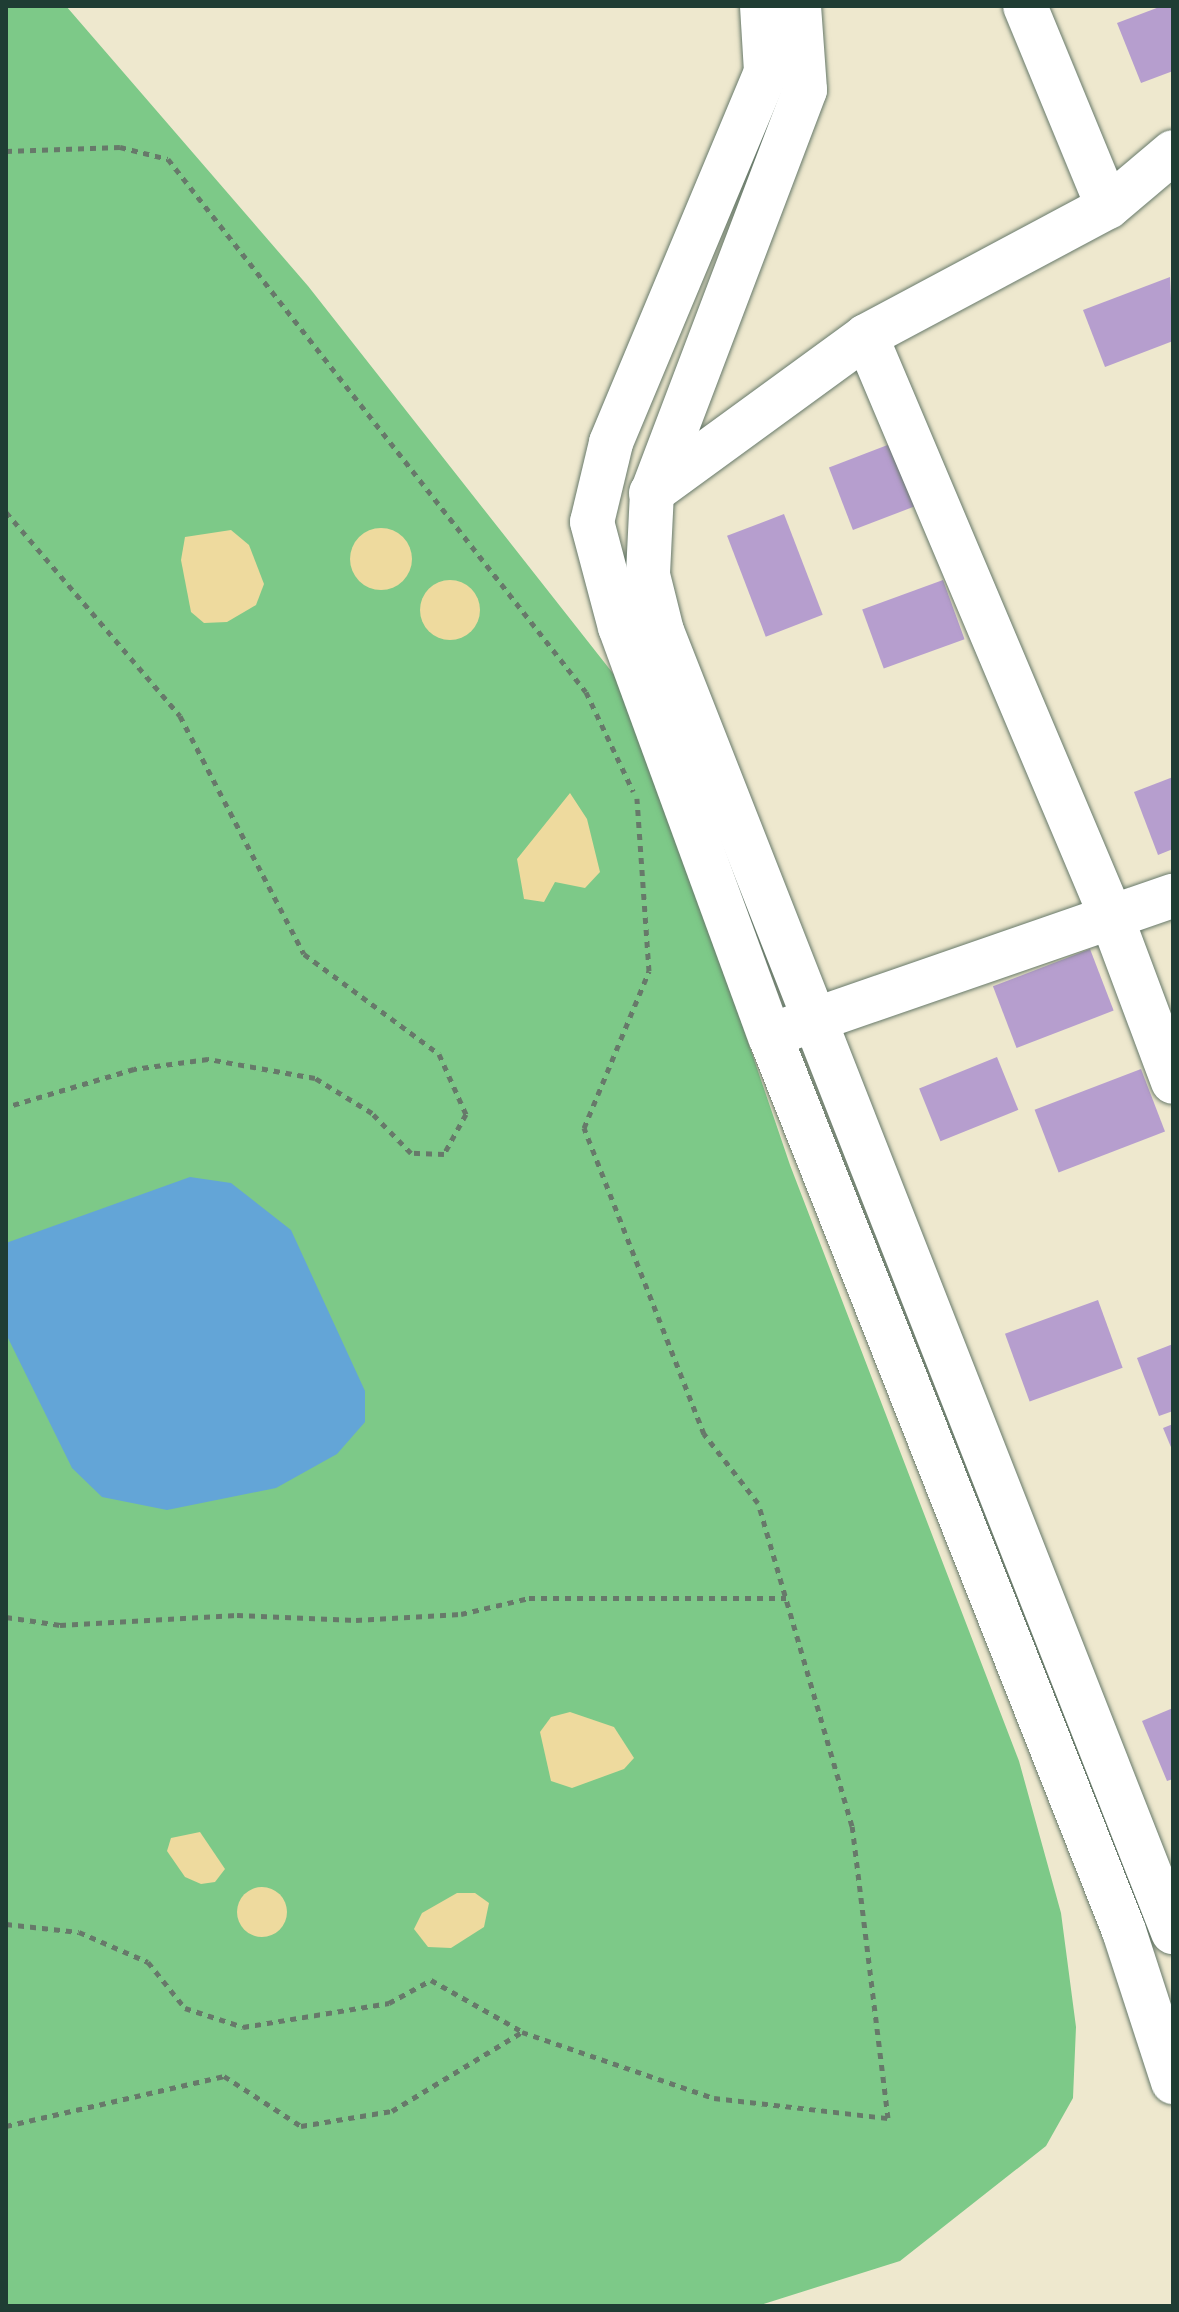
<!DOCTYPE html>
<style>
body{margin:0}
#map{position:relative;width:1179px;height:2312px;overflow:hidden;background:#eee8ce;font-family:Mynerve,sans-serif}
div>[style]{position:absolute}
.green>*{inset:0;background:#7dc988}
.sand>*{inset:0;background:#eeda9e}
.round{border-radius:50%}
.water>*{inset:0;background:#63a5d7}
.building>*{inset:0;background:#b69ece;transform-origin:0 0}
.path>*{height:5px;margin-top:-2.5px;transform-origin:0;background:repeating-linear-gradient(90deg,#67796a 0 6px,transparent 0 12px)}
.roads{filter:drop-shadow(0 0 2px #67796a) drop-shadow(0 0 2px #67796a)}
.minor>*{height:44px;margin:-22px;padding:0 22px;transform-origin:22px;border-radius:22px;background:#fff}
span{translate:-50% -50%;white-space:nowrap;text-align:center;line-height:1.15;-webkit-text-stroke:6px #fff;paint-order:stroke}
.frame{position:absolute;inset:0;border:8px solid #1f3d34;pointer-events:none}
</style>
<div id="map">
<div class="green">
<div style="clip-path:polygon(6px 6px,66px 6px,308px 286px,630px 695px,790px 1165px,1019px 1761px,1061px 1913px,1076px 2027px,1073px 2098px,1046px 2146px,900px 2261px,757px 2306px,6px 2306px)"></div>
</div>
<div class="sand">
<div class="round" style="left:350px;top:528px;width:62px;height:62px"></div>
<div style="clip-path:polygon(231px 530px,249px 545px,264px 584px,256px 605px,227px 622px,204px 623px,191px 612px,181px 560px,185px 537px)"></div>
<div class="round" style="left:420px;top:580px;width:60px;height:60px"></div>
<div style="clip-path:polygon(570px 793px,587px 819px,600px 872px,585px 888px,555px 882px,544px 902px,524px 899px,517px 859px)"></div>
<div style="clip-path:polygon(570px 1712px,614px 1727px,634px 1758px,624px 1769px,572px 1788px,551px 1781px,540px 1732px,551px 1717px)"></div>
<div style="clip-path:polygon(200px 1832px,225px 1869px,215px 1882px,201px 1884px,185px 1877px,167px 1851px,171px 1838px)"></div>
<div class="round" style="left:237px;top:1887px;width:50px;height:50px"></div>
<div style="clip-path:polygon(457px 1893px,475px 1893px,489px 1903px,484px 1927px,451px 1948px,428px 1947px,414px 1929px,422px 1913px)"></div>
</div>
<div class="water">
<div style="clip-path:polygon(190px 1177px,231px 1183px,291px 1230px,365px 1391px,365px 1422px,337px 1454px,276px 1488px,167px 1510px,102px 1497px,72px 1468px,6px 1334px,6px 1243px)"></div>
</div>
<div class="building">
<div style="clip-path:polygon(1162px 6px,1173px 6px,1173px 71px,1141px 83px,1117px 23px)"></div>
<div style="clip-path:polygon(1170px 277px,1173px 341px,1105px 367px,1083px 310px)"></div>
<div style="left:898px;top:441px;width:67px;height:74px;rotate:69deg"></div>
<div style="left:784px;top:514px;width:108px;height:61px;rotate:69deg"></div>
<div style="left:943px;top:580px;width:63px;height:86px;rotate:70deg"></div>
<div style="clip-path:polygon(1173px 777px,1173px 849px,1158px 855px,1134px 792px)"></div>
<div style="left:1090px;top:949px;width:66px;height:104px;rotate:69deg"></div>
<div style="left:997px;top:1057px;width:57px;height:84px;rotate:68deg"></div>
<div style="left:1141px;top:1069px;width:67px;height:114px;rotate:69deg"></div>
<div style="left:1098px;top:1300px;width:72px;height:99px;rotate:70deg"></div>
<div style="clip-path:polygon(1173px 1344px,1173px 1411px,1159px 1416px,1137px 1358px)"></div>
<div style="clip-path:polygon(1173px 1424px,1173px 1452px,1163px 1428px)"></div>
<div style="clip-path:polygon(1173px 1708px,1173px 1779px,1167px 1781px,1142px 1721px)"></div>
</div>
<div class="path">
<div style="left:6px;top:151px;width:114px;rotate:-2deg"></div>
<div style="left:120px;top:147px;width:49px;rotate:14deg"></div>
<div style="left:168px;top:159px;width:677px;rotate:51.9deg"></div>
<div style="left:586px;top:692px;width:110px;rotate:64.6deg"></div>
<div style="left:6px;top:512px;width:268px;rotate:49.5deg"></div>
<div style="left:180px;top:716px;width:268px;rotate:62.5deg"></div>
<div style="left:304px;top:954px;width:168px;rotate:36.5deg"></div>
<div style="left:439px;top:1054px;width:66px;rotate:65.8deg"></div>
<div style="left:466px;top:1114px;width:46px;rotate:118.8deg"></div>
<div style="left:444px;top:1154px;width:33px;rotate:-178deg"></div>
<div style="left:411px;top:1153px;width:56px;rotate:-134.3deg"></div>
<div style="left:372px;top:1113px;width:67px;rotate:-148.4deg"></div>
<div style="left:315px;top:1078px;width:109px;rotate:-169.9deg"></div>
<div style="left:208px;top:1059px;width:75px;rotate:172.3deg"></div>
<div style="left:134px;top:1069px;width:134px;rotate:163.5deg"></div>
<div style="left:6px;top:1617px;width:55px;rotate:8.4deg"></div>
<div style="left:60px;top:1625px;width:177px;rotate:-3.2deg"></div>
<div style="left:237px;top:1615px;width:119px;rotate:2.4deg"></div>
<div style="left:356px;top:1620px;width:105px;rotate:-3.3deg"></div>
<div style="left:461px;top:1614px;width:70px;rotate:-13.2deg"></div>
<div style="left:529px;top:1598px;width:257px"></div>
<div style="left:6px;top:1924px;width:73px;rotate:6.3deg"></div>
<div style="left:79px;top:1932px;width:75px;rotate:23.5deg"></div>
<div style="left:148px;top:1962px;width:59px;rotate:51.2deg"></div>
<div style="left:185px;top:2008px;width:61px;rotate:18.1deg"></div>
<div style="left:243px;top:2027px;width:148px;rotate:-9.3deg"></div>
<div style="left:389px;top:2003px;width:48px;rotate:-28.7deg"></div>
<div style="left:431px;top:1980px;width:103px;rotate:29.5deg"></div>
<div style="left:6px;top:2126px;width:224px;rotate:-12.9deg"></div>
<div style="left:224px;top:2076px;width:92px;rotate:33deg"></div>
<div style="left:301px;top:2126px;width:92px;rotate:-9.4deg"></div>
<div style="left:392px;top:2111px;width:152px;rotate:-31.3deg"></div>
<div style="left:522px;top:2032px;width:203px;rotate:19deg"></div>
<div style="left:714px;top:2098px;width:175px;rotate:6.6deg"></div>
<div style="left:888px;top:2118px;width:294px;rotate:-97deg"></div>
<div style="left:852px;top:1826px;width:336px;rotate:-106.2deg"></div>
<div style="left:758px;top:1503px;width:88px;rotate:-128deg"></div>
<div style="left:704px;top:1434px;width:329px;rotate:-111.4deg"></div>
<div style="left:584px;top:1128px;width:170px;rotate:-67.5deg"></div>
<div style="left:649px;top:971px;width:173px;rotate:-94deg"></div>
</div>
<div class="roads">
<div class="minor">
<div style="left:762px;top:6px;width:66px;rotate:86.5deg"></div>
<div style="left:766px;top:72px;width:402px;rotate:112.7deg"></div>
<div style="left:611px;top:443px;width:81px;rotate:103.5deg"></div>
<div style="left:592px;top:522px;width:109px;rotate:75.1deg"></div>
<div style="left:620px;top:627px;width:436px;rotate:69.9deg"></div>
<div style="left:770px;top:1036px;width:962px;rotate:68.42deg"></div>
<div style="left:1124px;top:1931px;width:159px;rotate:72deg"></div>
<div style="left:799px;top:6px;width:84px;rotate:85.9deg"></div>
<div style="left:805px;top:90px;width:430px;rotate:110.8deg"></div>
<div style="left:652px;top:492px;width:83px;rotate:92.8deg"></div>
<div style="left:648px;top:575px;width:58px;rotate:76deg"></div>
<div style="left:662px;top:631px;width:1398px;rotate:68.56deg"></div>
<div style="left:1025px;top:6px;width:217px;rotate:67.6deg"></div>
<div style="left:866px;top:336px;width:630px;rotate:67.1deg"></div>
<div style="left:1111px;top:916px;width:177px;rotate:69.5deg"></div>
<div style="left:651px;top:493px;width:266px;rotate:-36.1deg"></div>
<div style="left:866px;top:336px;width:274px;rotate:-28.1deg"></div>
<div style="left:1108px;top:207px;width:85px;rotate:-40.2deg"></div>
<div style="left:791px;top:1028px;width:404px;rotate:-19.1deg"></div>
</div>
</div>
<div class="frame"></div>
</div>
